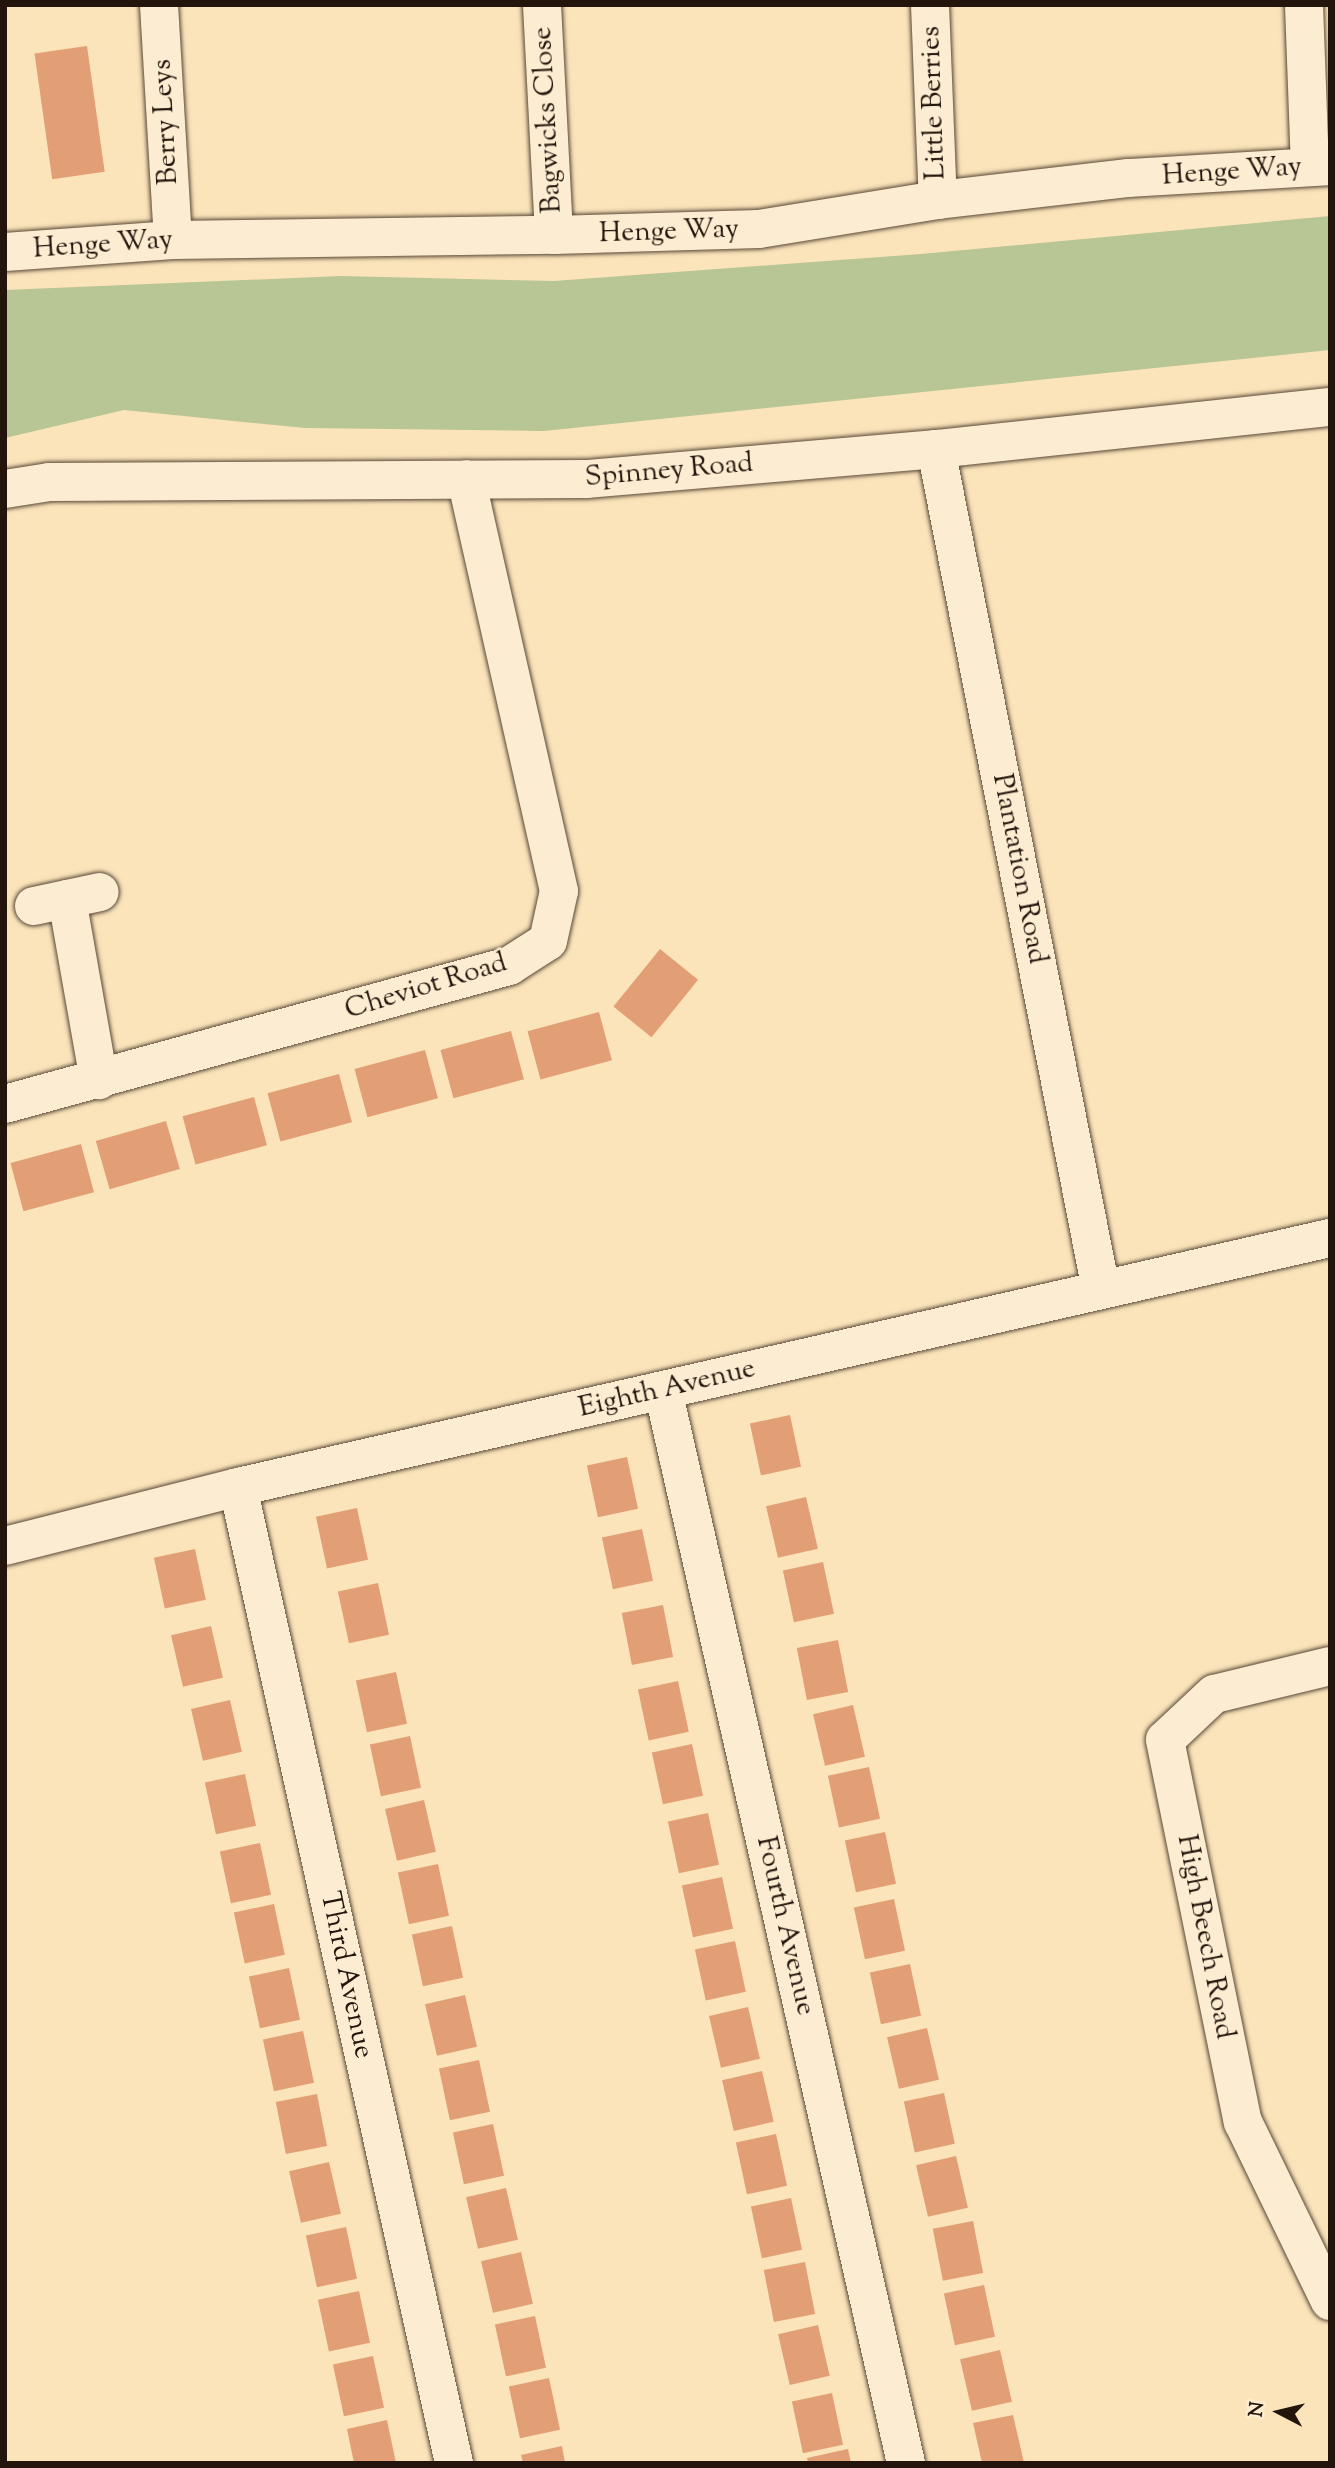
<!DOCTYPE html>
<style>
body{margin:0}
#map{position:relative;width:1335px;height:2468px;overflow:hidden;background:#fbe4ba;font-family:"Sorts Mill Goudy",serif}
div>[style]{position:absolute}
.green>*{inset:0;background:#b8c594}
.building>*{inset:0;background:#e29f75;transform-origin:0 0}
.roads{filter:drop-shadow(0 0 2px #594838) drop-shadow(0 0 2px #594838)}
.minor>*{height:38px;margin:-19px;padding:0 19px;transform-origin:19px;border-radius:19px;background:#fcedd2}
span{translate:-50% -50%;white-space:nowrap;text-align:center;line-height:1.15;-webkit-text-stroke:5px #fcedd2;paint-order:stroke}
.street-label{font-size:28px;color:#23140c}
.frame{position:absolute;inset:0;border:7px solid #23140c;pointer-events:none}
.north{position:absolute;left:1244px;top:2377px;width:70px;height:70px;-webkit-text-stroke:5px #fcedd2;paint-order:stroke;rotate:277deg;font-size:19px;font-weight:700;line-height:28px;text-align:center;color:#23140c}
.north::after{content:'';display:block;margin:auto;width:24px;height:32px;background:#23140c;clip-path:polygon(50% 0,100% 100%,50% 72%,0 100%)}
</style>
<div id="map">
<div class="green">
<div style="clip-path:polygon(1330px 216px,1330px 350px,544px 431px,305px 428px,124px 410px,5px 438px,5px 290px,341px 276px,554px 281px,921px 254px)"></div>
</div>
<div class="building">
<div style="left:87px;top:46px;width:127px;height:53px;rotate:82deg"></div>
<div style="left:660px;top:949px;width:49px;height:74px;rotate:39deg"></div>
<div style="left:599px;top:1012px;width:50px;height:74px;rotate:75deg"></div>
<div style="left:511px;top:1031px;width:50px;height:73px;rotate:75deg"></div>
<div style="left:425px;top:1050px;width:50px;height:73px;rotate:75deg"></div>
<div style="left:339px;top:1074px;width:50px;height:74px;rotate:75deg"></div>
<div style="left:254px;top:1097px;width:50px;height:74px;rotate:75deg"></div>
<div style="left:166px;top:1121px;width:50px;height:73px;rotate:74deg"></div>
<div style="left:81px;top:1144px;width:50px;height:73px;rotate:75deg"></div>
<div style="left:790px;top:1415px;width:53px;height:41px;rotate:78deg"></div>
<div style="left:627px;top:1457px;width:53px;height:41px;rotate:78deg"></div>
<div style="left:806px;top:1497px;width:53px;height:41px;rotate:77deg"></div>
<div style="left:357px;top:1508px;width:53px;height:42px;rotate:78deg"></div>
<div style="left:642px;top:1529px;width:53px;height:41px;rotate:78deg"></div>
<div style="left:195px;top:1549px;width:52px;height:42px;rotate:78deg"></div>
<div style="left:823px;top:1562px;width:53px;height:41px;rotate:78deg"></div>
<div style="left:378px;top:1583px;width:53px;height:41px;rotate:78deg"></div>
<div style="left:663px;top:1605px;width:53px;height:42px;rotate:79deg"></div>
<div style="left:211px;top:1626px;width:53px;height:41px;rotate:77deg"></div>
<div style="left:838px;top:1640px;width:53px;height:42px;rotate:79deg"></div>
<div style="left:396px;top:1672px;width:53px;height:41px;rotate:78deg"></div>
<div style="left:678px;top:1681px;width:52px;height:41px;rotate:78deg"></div>
<div style="left:230px;top:1700px;width:53px;height:40px;rotate:77deg"></div>
<div style="left:853px;top:1705px;width:53px;height:41px;rotate:77deg"></div>
<div style="left:410px;top:1736px;width:53px;height:41px;rotate:78deg"></div>
<div style="left:692px;top:1744px;width:53px;height:41px;rotate:78deg"></div>
<div style="left:869px;top:1767px;width:53px;height:42px;rotate:78deg"></div>
<div style="left:245px;top:1774px;width:53px;height:41px;rotate:78deg"></div>
<div style="left:424px;top:1800px;width:53px;height:40px;rotate:77deg"></div>
<div style="left:708px;top:1813px;width:53px;height:41px;rotate:78deg"></div>
<div style="left:885px;top:1832px;width:53px;height:41px;rotate:78deg"></div>
<div style="left:260px;top:1843px;width:53px;height:41px;rotate:78deg"></div>
<div style="left:438px;top:1864px;width:53px;height:41px;rotate:78deg"></div>
<div style="left:722px;top:1877px;width:53px;height:41px;rotate:78deg"></div>
<div style="left:894px;top:1899px;width:53px;height:41px;rotate:78deg"></div>
<div style="left:274px;top:1904px;width:52px;height:41px;rotate:78deg"></div>
<div style="left:452px;top:1926px;width:53px;height:41px;rotate:78deg"></div>
<div style="left:735px;top:1941px;width:52px;height:41px;rotate:78deg"></div>
<div style="left:910px;top:1964px;width:53px;height:41px;rotate:78deg"></div>
<div style="left:289px;top:1968px;width:53px;height:41px;rotate:78deg"></div>
<div style="left:465px;top:1995px;width:53px;height:41px;rotate:77deg"></div>
<div style="left:748px;top:2007px;width:53px;height:40px;rotate:77deg"></div>
<div style="left:927px;top:2028px;width:53px;height:41px;rotate:77deg"></div>
<div style="left:303px;top:2031px;width:53px;height:41px;rotate:78deg"></div>
<div style="left:479px;top:2060px;width:53px;height:41px;rotate:78deg"></div>
<div style="left:762px;top:2071px;width:52px;height:41px;rotate:77deg"></div>
<div style="left:944px;top:2093px;width:52px;height:41px;rotate:78deg"></div>
<div style="left:317px;top:2094px;width:53px;height:42px;rotate:79deg"></div>
<div style="left:493px;top:2124px;width:53px;height:41px;rotate:78deg"></div>
<div style="left:776px;top:2134px;width:53px;height:41px;rotate:78deg"></div>
<div style="left:956px;top:2156px;width:53px;height:41px;rotate:77deg"></div>
<div style="left:329px;top:2162px;width:53px;height:41px;rotate:77deg"></div>
<div style="left:506px;top:2188px;width:53px;height:41px;rotate:77deg"></div>
<div style="left:791px;top:2198px;width:53px;height:41px;rotate:78deg"></div>
<div style="left:973px;top:2221px;width:53px;height:41px;rotate:79deg"></div>
<div style="left:346px;top:2227px;width:53px;height:41px;rotate:78deg"></div>
<div style="left:521px;top:2252px;width:53px;height:41px;rotate:77deg"></div>
<div style="left:805px;top:2262px;width:53px;height:42px;rotate:79deg"></div>
<div style="left:984px;top:2285px;width:53px;height:41px;rotate:78deg"></div>
<div style="left:359px;top:2291px;width:53px;height:42px;rotate:78deg"></div>
<div style="left:535px;top:2316px;width:53px;height:41px;rotate:78deg"></div>
<div style="left:818px;top:2325px;width:52px;height:41px;rotate:77deg"></div>
<div style="left:1000px;top:2350px;width:53px;height:41px;rotate:77deg"></div>
<div style="left:373px;top:2356px;width:53px;height:41px;rotate:78deg"></div>
<div style="left:549px;top:2378px;width:53px;height:41px;rotate:78deg"></div>
<div style="left:832px;top:2393px;width:53px;height:41px;rotate:78deg"></div>
<div style="clip-path:polygon(1013px 2415px,1024px 2463px,982px 2463px,973px 2423px)"></div>
<div style="clip-path:polygon(387px 2420px,396px 2463px,354px 2463px,347px 2429px)"></div>
<div style="clip-path:polygon(562px 2446px,565px 2463px,523px 2463px,521px 2455px)"></div>
<div style="clip-path:polygon(848px 2449px,851px 2463px,808px 2463px,807px 2458px)"></div>
</div>
<div class="roads">
<div class="minor">
<div style="left:159px;top:5px;width:235px;rotate:86.6deg"></div>
<div style="left:542px;top:5px;width:230px;rotate:87deg"></div>
<div style="left:930px;top:5px;width:195px;rotate:87.7deg"></div>
<div style="left:1304px;top:5px;width:162px;rotate:87.9deg"></div>
<div style="left:5px;top:252px;width:168px;rotate:-4.1deg"></div>
<div style="left:173px;top:240px;width:381px;rotate:-0.8deg"></div>
<div style="left:554px;top:235px;width:205px;rotate:-1.7deg"></div>
<div style="left:759px;top:229px;width:181px;rotate:-9.2deg"></div>
<div style="left:938px;top:200px;width:192px;rotate:-6.6deg"></div>
<div style="left:1129px;top:178px;width:201px;rotate:-3.4deg"></div>
<div style="left:936px;top:449px;width:857px;rotate:78.9deg"></div>
<div style="left:5px;top:489px;width:45px;rotate:-9deg"></div>
<div style="left:49px;top:482px;width:538px;rotate:-0.32deg"></div>
<div style="left:587px;top:479px;width:350px;rotate:-4.9deg"></div>
<div style="left:936px;top:449px;width:396px;rotate:-6.1deg"></div>
<div style="left:67px;top:899px;width:184px;rotate:80deg"></div>
<div style="left:34px;top:906px;width:67px;rotate:-12deg"></div>
<div style="left:5px;top:1104px;width:523px;rotate:-15.31deg"></div>
<div style="left:509px;top:966px;width:46px;rotate:-32.7deg"></div>
<div style="left:548px;top:941px;width:51px;rotate:-77.6deg"></div>
<div style="left:559px;top:891px;width:422px;rotate:-102.7deg"></div>
<div style="left:663px;top:1390px;width:1100px;rotate:77.24deg"></div>
<div style="left:238px;top:1487px;width:1000px;rotate:77.52deg"></div>
<div style="left:5px;top:1546px;width:240px;rotate:-14.2deg"></div>
<div style="left:238px;top:1487px;width:1120px;rotate:-12.85deg"></div>
<div style="left:1330px;top:1666px;width:119px;rotate:166.4deg"></div>
<div style="left:1214px;top:1694px;width:67px;rotate:136.8deg"></div>
<div style="left:1165px;top:1740px;width:390px;rotate:78.5deg"></div>
<div style="left:1243px;top:2122px;width:199px;rotate:64.1deg"></div>
</div>
</div>
<div class="street-label">
<span style="left:934px;top:103px;rotate:-92deg">Little Berries</span>
<span style="left:548px;top:120px;rotate:-93deg">Bagwicks Close</span>
<span style="left:166px;top:122px;rotate:-93deg">Berry Leys</span>
<span style="left:1232px;top:172px;rotate:-4deg">Henge Way</span>
<span style="left:669px;top:232px;rotate:-2deg">Henge Way</span>
<span style="left:103px;top:245px;rotate:-4deg">Henge Way</span>
<span style="left:669px;top:471px;rotate:-5deg">Spinney Road</span>
<span style="left:1019px;top:869px;rotate:79deg">Plantation Road</span>
<span style="left:426px;top:987px;rotate:-17deg">Cheviot Road</span>
<span style="left:667px;top:1389px;rotate:-13deg">Eighth Avenue</span>
<span style="left:785px;top:1926px;rotate:77deg">Fourth Avenue</span>
<span style="left:1205px;top:1937px;rotate:79deg">High Beech Road</span>
<span style="left:346px;top:1975px;rotate:78deg">Third Avenue</span>
</div>
<div class="frame"></div>
<div class="north">N</div>
</div>
